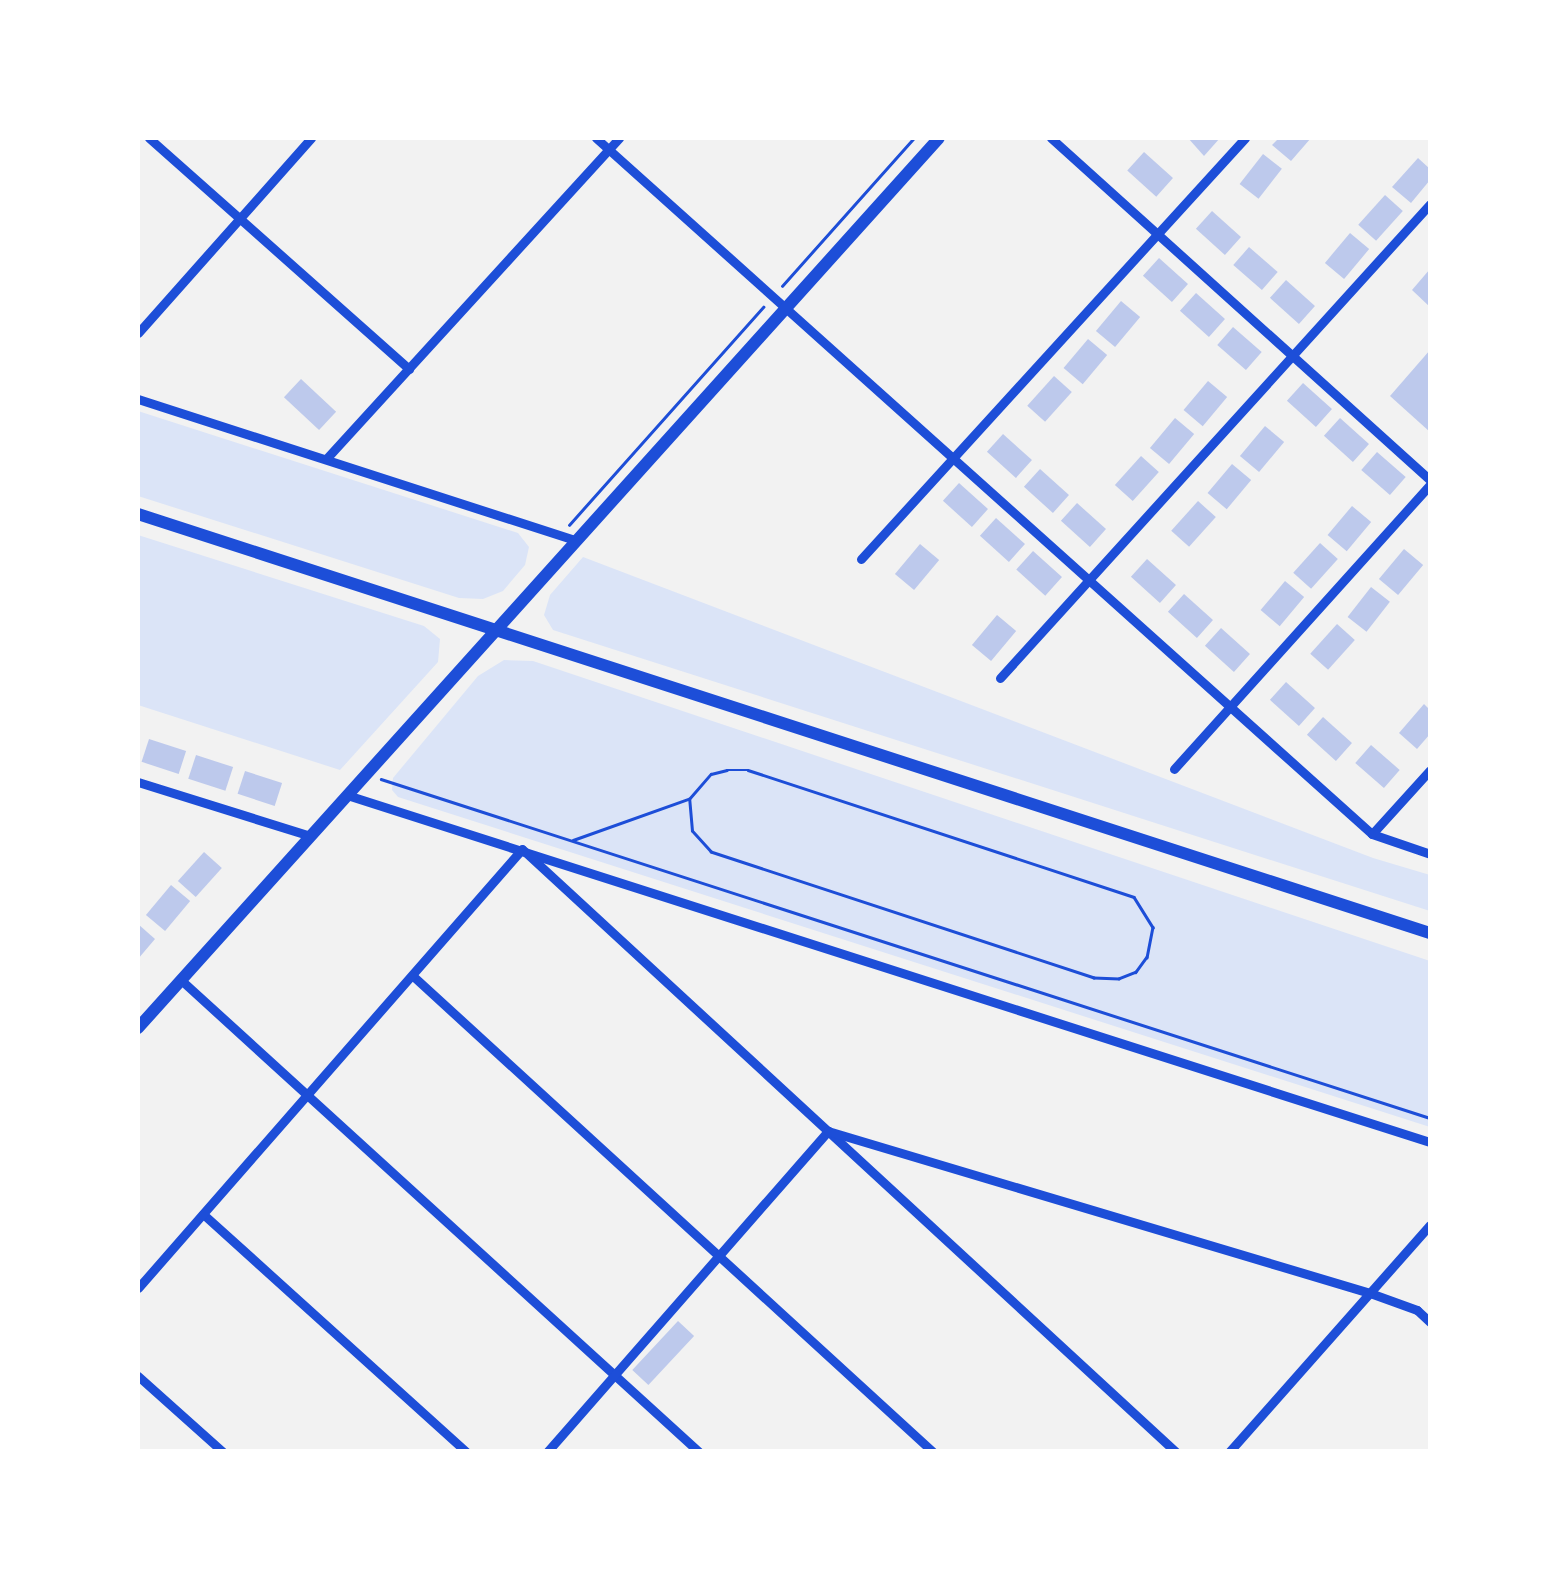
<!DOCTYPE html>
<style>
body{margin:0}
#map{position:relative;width:1568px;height:1589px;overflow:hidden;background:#f2f2f2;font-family:"Work Sans",sans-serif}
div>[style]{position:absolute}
.green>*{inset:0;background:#dbe4f7}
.building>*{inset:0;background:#bdc9ec;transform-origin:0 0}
.path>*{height:2.5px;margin:-1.25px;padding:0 1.25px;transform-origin:1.25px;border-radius:1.25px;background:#1d4ed8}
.minor>*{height:9px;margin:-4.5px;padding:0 4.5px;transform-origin:4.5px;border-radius:4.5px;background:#1d4ed8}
.secondary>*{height:12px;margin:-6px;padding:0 6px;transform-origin:6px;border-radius:6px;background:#1d4ed8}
span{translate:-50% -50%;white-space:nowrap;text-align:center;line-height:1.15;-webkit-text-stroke:9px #fff;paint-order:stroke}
.frame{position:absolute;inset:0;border:140px solid #fff;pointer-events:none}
</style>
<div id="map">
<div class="green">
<div style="clip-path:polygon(138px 411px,518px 533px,529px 547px,525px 565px,503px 591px,483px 599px,459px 598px,138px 496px)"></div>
<div style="clip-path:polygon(138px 535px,424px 626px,440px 639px,438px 662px,340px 770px,138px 705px)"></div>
<div style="clip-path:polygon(583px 557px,1373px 858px,1430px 875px,1430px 911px,553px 630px,544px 615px,550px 595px)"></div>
<div style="clip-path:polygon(504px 660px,533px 661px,1430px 961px,1430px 1127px,398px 797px,392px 790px,393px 778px,478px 676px)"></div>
</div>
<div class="building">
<div style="clip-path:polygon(1188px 138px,1220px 138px,1204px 156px)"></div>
<div style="clip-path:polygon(1279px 138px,1311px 138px,1291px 161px,1272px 145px)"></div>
<div style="left:1144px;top:152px;width:39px;height:25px;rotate:42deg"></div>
<div style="left:1263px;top:154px;width:24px;height:38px;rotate:38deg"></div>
<div style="clip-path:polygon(1418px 158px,1430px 169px,1430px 180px,1411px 203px,1392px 187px)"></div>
<div style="left:1385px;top:195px;width:24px;height:40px;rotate:42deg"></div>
<div style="left:1212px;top:211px;width:39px;height:24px;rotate:42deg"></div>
<div style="left:1350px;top:233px;width:25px;height:39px;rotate:40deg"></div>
<div style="left:1249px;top:247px;width:38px;height:24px;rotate:41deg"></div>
<div style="left:1159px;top:258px;width:39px;height:24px;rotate:42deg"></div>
<div style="clip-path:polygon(1430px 269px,1430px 307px,1412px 290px)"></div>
<div style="left:1286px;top:280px;width:39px;height:24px;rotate:42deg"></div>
<div style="left:1196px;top:293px;width:39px;height:24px;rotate:42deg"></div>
<div style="left:1121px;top:301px;width:25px;height:39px;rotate:40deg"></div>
<div style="left:1233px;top:327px;width:38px;height:24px;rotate:41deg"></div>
<div style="left:1088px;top:339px;width:25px;height:38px;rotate:40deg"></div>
<div style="clip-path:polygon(1430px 350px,1430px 432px,1390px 396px)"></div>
<div style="left:1054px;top:376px;width:24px;height:40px;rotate:42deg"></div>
<div style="left:301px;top:379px;width:48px;height:25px;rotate:43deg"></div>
<div style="left:1208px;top:381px;width:25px;height:38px;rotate:40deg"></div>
<div style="left:1303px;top:383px;width:39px;height:24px;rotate:42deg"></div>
<div style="left:1175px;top:418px;width:25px;height:39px;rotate:40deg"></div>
<div style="left:1340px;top:418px;width:39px;height:24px;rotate:42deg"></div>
<div style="left:1265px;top:426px;width:25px;height:39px;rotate:40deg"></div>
<div style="left:1003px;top:434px;width:39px;height:24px;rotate:42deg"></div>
<div style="left:1377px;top:452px;width:38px;height:24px;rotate:41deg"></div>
<div style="left:1141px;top:456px;width:24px;height:39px;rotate:42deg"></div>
<div style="left:1232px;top:464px;width:25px;height:38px;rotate:40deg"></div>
<div style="left:1040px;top:469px;width:39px;height:24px;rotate:42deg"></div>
<div style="left:959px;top:483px;width:39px;height:24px;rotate:42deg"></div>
<div style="left:1198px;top:501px;width:24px;height:40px;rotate:42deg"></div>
<div style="left:1077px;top:503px;width:39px;height:24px;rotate:42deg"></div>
<div style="left:1352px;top:506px;width:25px;height:38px;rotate:40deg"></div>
<div style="left:996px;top:518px;width:39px;height:24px;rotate:42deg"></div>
<div style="left:1320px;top:543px;width:24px;height:40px;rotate:42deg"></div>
<div style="left:920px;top:544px;width:25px;height:39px;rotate:40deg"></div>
<div style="left:1404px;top:549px;width:25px;height:39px;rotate:40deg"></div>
<div style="left:1033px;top:551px;width:39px;height:25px;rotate:42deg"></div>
<div style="left:1147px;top:559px;width:39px;height:24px;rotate:42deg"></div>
<div style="left:1285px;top:581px;width:25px;height:38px;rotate:40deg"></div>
<div style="left:1371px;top:587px;width:24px;height:38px;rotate:38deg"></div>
<div style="left:1184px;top:594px;width:39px;height:24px;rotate:42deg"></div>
<div style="left:997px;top:615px;width:25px;height:39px;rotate:40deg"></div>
<div style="left:1337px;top:624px;width:24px;height:40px;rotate:42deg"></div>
<div style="left:1221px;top:628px;width:39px;height:24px;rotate:42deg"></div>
<div style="left:1286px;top:682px;width:39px;height:24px;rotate:42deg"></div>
<div style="clip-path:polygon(1424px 704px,1430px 710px,1430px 734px,1417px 749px,1399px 733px)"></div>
<div style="left:1323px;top:717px;width:39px;height:24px;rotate:42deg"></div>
<div style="left:149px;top:739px;width:39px;height:24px;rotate:18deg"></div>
<div style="left:1371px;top:745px;width:38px;height:24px;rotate:41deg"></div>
<div style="left:196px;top:755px;width:39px;height:25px;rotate:18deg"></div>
<div style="left:245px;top:771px;width:39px;height:24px;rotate:18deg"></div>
<div style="left:204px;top:852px;width:24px;height:39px;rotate:42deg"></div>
<div style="left:171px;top:885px;width:25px;height:39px;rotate:40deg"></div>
<div style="clip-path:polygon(138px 924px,155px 939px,138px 959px)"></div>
<div style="left:678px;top:1321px;width:22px;height:67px;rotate:43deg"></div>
</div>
<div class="path">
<div style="left:782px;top:286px;width:198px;rotate:-48.3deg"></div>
<div style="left:569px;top:525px;width:292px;rotate:-48.3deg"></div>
<div style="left:727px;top:770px;width:21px"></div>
<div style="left:748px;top:770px;width:406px;rotate:18.2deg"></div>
<div style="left:1134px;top:897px;width:36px;rotate:58deg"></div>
<div style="left:1153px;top:927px;width:31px;rotate:101deg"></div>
<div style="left:1147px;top:957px;width:19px;rotate:126deg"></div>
<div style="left:1136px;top:972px;width:18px;rotate:158deg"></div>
<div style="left:1119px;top:979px;width:25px;rotate:-178deg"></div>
<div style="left:1094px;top:978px;width:403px;rotate:-161.8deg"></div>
<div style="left:711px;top:852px;width:28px;rotate:-132deg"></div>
<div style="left:692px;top:831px;width:32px;rotate:-95deg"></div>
<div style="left:689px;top:799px;width:33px;rotate:-49deg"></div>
<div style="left:711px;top:774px;width:16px;rotate:-14deg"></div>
<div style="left:381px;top:779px;width:1102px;rotate:17.91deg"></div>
<div style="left:573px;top:840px;width:122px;rotate:-19.6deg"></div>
</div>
<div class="minor">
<div style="left:149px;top:138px;width:348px;rotate:41.6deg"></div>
<div style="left:596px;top:138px;width:1042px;rotate:41.89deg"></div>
<div style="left:1372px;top:834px;width:61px;rotate:19deg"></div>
<div style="left:1051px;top:138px;width:510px;rotate:42.06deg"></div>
<div style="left:138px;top:333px;width:261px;rotate:-48.4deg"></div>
<div style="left:138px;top:399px;width:459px;rotate:17.9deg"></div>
<div style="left:326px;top:459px;width:435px;rotate:-47.6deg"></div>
<div style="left:861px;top:559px;width:570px;rotate:-47.63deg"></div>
<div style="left:1000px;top:678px;width:640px;rotate:-47.79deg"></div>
<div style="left:1174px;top:769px;width:382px;rotate:-48deg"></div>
<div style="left:138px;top:782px;width:180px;rotate:17.4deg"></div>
<div style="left:347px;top:795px;width:1137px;rotate:17.77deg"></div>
<div style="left:1372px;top:834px;width:86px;rotate:-47.8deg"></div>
<div style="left:413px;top:976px;width:705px;rotate:42.47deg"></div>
<div style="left:181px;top:980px;width:701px;rotate:42.34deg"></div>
<div style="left:203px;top:1214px;width:355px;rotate:42.1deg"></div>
<div style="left:138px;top:1288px;width:583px;rotate:-48.82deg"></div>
<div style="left:522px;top:849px;width:890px;rotate:42.68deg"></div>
<div style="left:138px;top:1376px;width:114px;rotate:41.8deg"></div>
<div style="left:547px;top:1452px;width:427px;rotate:-48.8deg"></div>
<div style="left:828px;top:1131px;width:566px;rotate:16.64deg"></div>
<div style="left:1370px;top:1293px;width:50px;rotate:19.9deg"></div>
<div style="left:1417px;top:1310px;width:18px;rotate:43deg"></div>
<div style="left:1229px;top:1452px;width:303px;rotate:-48.5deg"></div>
</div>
<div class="secondary">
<div style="left:138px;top:514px;width:1358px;rotate:17.97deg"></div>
<div style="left:138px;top:1028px;width:1197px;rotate:-48.01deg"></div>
</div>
<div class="frame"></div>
</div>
